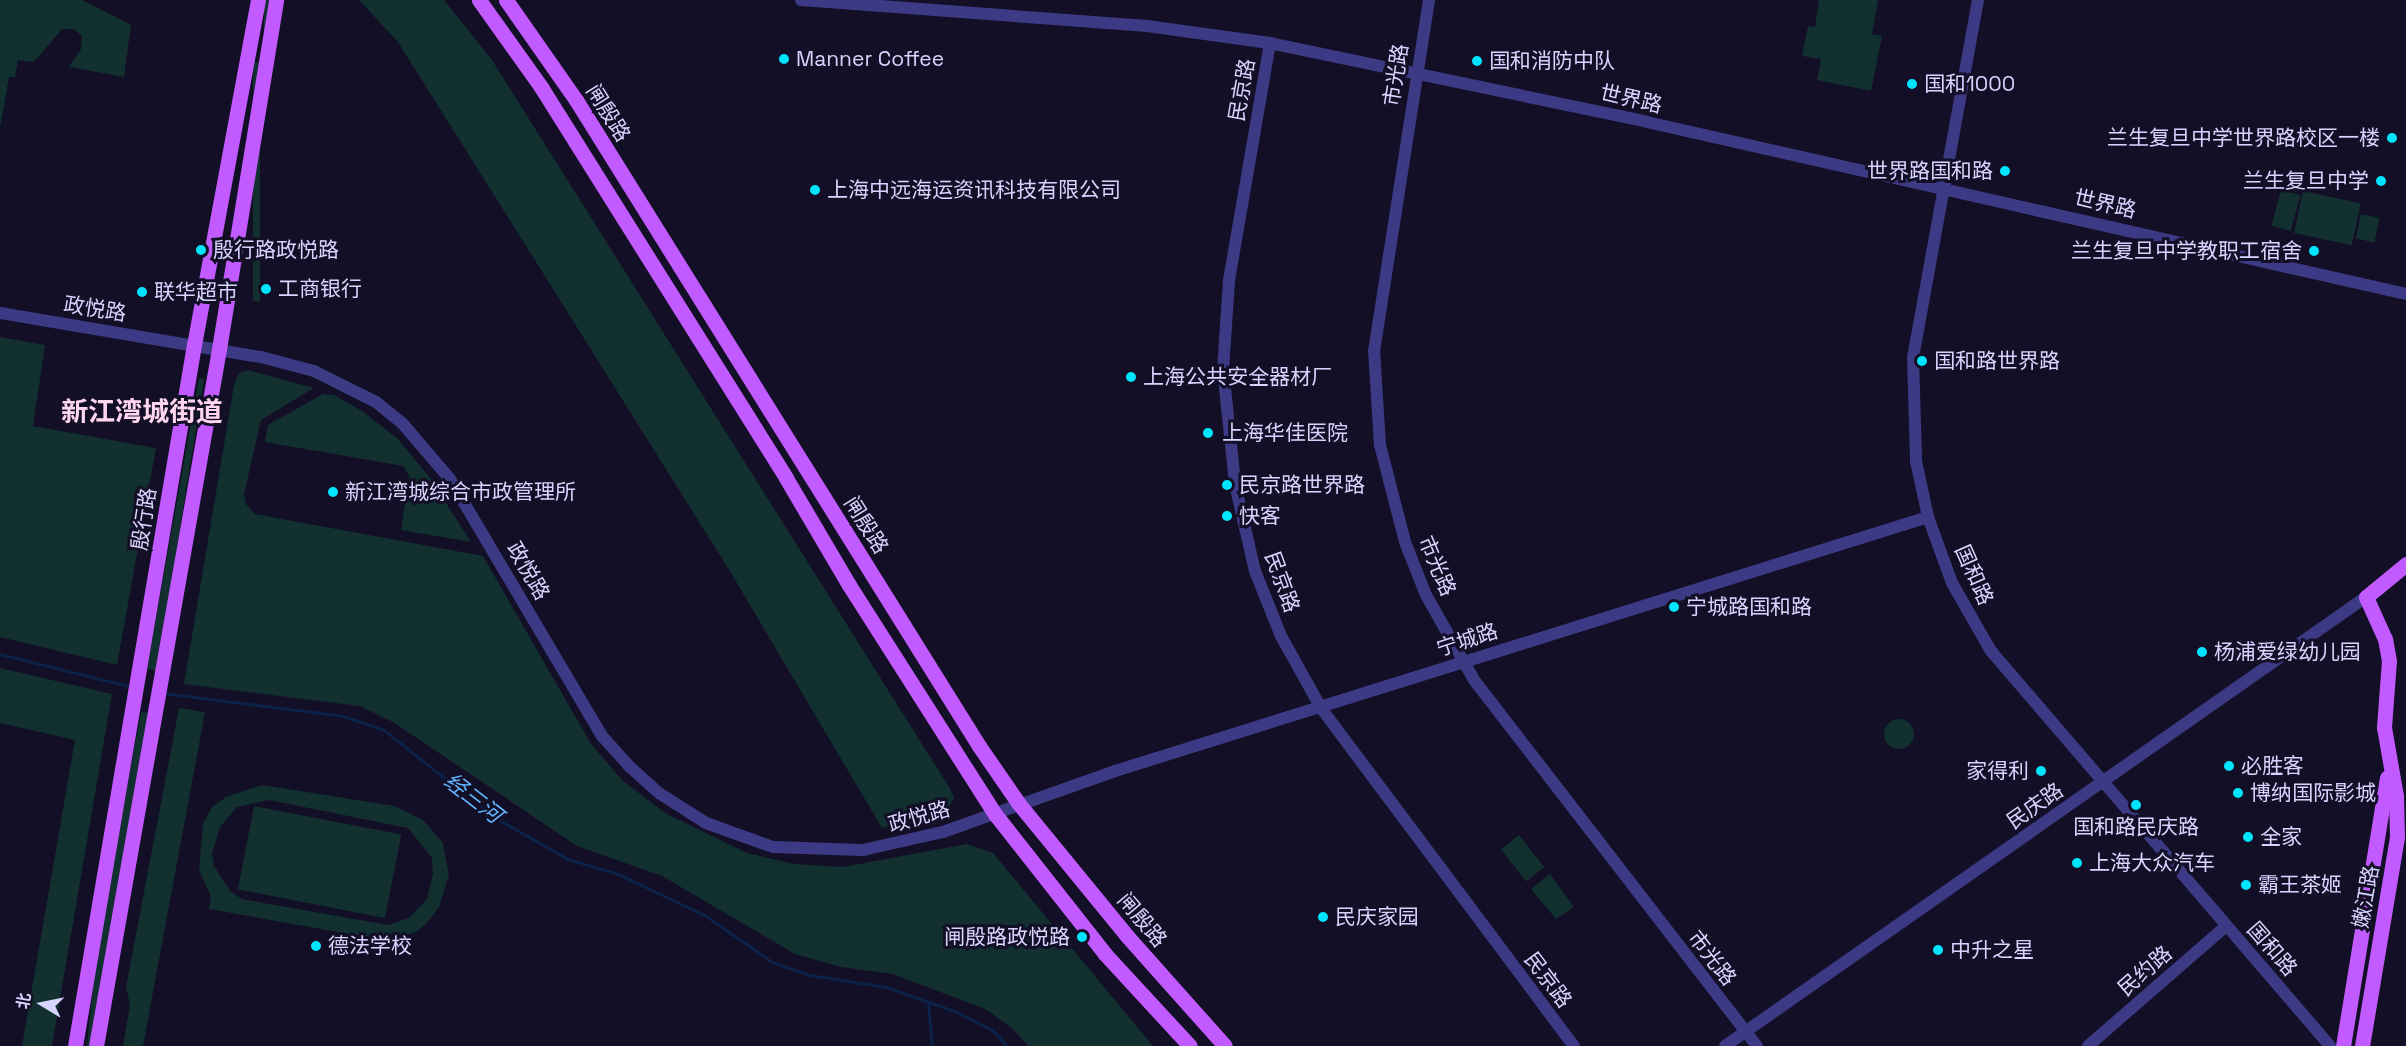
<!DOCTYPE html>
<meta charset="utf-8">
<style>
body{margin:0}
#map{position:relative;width:2406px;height:1046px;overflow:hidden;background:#130f26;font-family:"Space Grotesk","Noto Sans SC",sans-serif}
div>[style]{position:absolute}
.green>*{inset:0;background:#12302f;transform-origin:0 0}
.round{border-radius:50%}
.stream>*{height:3px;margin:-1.5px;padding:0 1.5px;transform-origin:1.5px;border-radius:1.5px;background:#0c2248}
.minor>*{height:12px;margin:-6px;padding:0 6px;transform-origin:6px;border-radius:6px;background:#3d3a85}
.major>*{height:15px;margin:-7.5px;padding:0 7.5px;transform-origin:7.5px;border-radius:7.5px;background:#c25bff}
.dots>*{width:16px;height:16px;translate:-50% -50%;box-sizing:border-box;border:3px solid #130f26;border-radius:50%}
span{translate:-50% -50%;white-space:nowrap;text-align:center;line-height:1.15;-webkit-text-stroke:6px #130f26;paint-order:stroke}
.poi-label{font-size:21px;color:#d9d4ff}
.left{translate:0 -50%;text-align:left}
.right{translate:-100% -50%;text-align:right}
.street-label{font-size:21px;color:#d9d4ff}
.water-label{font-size:22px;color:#62b6ff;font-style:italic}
.district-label{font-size:27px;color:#ffd6f0;font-weight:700}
.north{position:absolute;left:12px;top:974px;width:60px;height:60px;-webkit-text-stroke:4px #130f26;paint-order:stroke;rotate:280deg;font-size:16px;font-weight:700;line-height:24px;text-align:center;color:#d9d4ff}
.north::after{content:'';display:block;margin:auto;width:21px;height:27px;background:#d9d4ff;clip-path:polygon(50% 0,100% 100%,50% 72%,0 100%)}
</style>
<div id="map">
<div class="green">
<div style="clip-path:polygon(0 0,82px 0,131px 25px,124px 77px,69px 67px,81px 49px,82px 36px,74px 29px,62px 29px,34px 62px,18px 60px,15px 77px,9px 77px,0 128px)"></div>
<div style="left:264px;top:0;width:7px;height:56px"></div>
<div style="clip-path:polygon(359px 0,444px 0,492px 60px,949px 787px,954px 797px,948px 810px,882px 828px,728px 568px,398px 42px)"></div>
<div style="clip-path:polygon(1819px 0,1878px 0,1872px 34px,1882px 36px,1871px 91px,1817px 80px,1821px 59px,1802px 56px,1808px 26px,1815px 27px)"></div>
<div style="left:253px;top:62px;width:7px;height:239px"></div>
<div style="left:2281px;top:190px;width:20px;height:37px;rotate:15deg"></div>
<div style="left:2303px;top:191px;width:59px;height:43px;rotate:12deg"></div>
<div style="left:2361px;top:214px;width:19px;height:25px;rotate:12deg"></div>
<div style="clip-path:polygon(0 337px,45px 345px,33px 426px,156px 448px,117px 665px,0 637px)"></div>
<div style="clip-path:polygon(248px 370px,314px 388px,261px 420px,244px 494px,246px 504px,255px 514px,483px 556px,591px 744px,622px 780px,665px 813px,747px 853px,794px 864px,843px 867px,967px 844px,993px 853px,1153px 1046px,1028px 1046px,1012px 1028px,985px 1009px,893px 974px,841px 967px,795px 954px,662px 876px,577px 846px,393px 722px,360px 706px,184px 684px,234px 385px,239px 373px)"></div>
<div style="clip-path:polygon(199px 378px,204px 379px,157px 671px,147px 669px)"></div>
<div style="clip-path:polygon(323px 394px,334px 395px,362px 411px,398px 439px,430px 478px,471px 542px,401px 530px,409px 476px,403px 466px,265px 442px,268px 425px)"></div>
<div style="clip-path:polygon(0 668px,112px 694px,52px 1046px,22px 1046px,75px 740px,0 723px)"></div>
<div style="clip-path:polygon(179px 708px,205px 712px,143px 1046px,123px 1046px,130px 1005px,126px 987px)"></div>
<div style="clip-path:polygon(141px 712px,150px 713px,90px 1046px,87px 1046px,96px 958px)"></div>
<div class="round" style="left:1884px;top:719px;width:30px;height:30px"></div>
<div style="clip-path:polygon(evenodd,262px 785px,395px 806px,423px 820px,443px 843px,449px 875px,439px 907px,427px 923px,416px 932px,383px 940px,209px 909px,211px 896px,199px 870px,203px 824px,212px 807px,226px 797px,262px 785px,269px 800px,408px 828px,432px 858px,433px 874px,427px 899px,409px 918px,388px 925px,242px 899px,231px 892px,214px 866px,212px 854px,220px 827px,237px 807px,269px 800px)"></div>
<div style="left:254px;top:806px;width:150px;height:85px;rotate:11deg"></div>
<div style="left:1519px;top:835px;width:41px;height:23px;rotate:52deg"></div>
<div style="clip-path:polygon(1550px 874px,1574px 907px,1556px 919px,1531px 889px)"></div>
</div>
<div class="stream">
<div style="left:0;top:654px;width:136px;rotate:14deg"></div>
<div style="left:162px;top:693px;width:182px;rotate:7.2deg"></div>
<div style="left:343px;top:716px;width:43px;rotate:18.9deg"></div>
<div style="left:384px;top:730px;width:138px;rotate:38.5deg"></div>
<div style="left:492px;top:816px;width:87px;rotate:29.5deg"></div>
<div style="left:568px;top:859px;width:52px;rotate:16.7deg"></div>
<div style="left:618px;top:874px;width:98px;rotate:25.5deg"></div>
<div style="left:706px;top:916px;width:80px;rotate:34.9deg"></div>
<div style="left:772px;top:962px;width:40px;rotate:18.9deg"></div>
<div style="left:810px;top:975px;width:77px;rotate:9deg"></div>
<div style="left:886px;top:987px;width:72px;rotate:19.4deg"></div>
<div style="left:954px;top:1011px;width:42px;rotate:26.6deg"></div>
<div style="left:992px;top:1030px;width:22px;rotate:47deg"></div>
<div style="left:928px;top:1003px;width:43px;rotate:84.7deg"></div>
</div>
<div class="minor">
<div style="left:801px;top:0;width:347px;rotate:4.3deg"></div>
<div style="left:1147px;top:26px;width:124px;rotate:7.9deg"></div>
<div style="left:1270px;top:43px;width:385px;rotate:11.8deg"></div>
<div style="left:1647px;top:122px;width:778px;rotate:12.77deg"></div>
<div style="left:1429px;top:0;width:354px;rotate:98.9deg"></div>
<div style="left:1374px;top:350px;width:95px;rotate:86.4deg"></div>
<div style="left:1380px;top:445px;width:100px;rotate:75.5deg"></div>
<div style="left:1405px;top:542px;width:57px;rotate:68.4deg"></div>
<div style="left:1426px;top:595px;width:98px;rotate:60.5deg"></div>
<div style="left:1474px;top:680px;width:463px;rotate:52.3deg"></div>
<div style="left:1978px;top:0;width:363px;rotate:100.3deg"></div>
<div style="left:1913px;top:357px;width:104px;rotate:88.3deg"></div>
<div style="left:1916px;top:461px;width:57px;rotate:77.9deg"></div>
<div style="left:1928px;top:517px;width:70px;rotate:70deg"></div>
<div style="left:1952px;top:583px;width:78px;rotate:60.2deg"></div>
<div style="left:1991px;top:651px;width:521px;rotate:49.36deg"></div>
<div style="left:1270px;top:43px;width:242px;rotate:99.8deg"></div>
<div style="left:1229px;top:281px;width:88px;rotate:93.9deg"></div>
<div style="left:1223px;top:369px;width:116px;rotate:84deg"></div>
<div style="left:1235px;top:484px;width:89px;rotate:77.1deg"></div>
<div style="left:1255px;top:571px;width:70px;rotate:68.2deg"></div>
<div style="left:1281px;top:636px;width:82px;rotate:60.9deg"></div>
<div style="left:1321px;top:708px;width:422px;rotate:53.2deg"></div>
<div style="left:0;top:313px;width:265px;rotate:9.6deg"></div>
<div style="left:261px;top:357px;width:55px;rotate:14.8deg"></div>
<div style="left:314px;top:371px;width:69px;rotate:26.6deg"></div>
<div style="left:376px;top:402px;width:35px;rotate:39deg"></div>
<div style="left:403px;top:424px;width:72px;rotate:49.5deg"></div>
<div style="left:450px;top:479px;width:299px;rotate:59.4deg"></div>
<div style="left:602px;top:736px;width:42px;rotate:47.9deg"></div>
<div style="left:630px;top:767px;width:39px;rotate:42deg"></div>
<div style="left:659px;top:793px;width:56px;rotate:32.6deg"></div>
<div style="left:706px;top:823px;width:71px;rotate:19.7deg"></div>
<div style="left:773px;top:847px;width:90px;rotate:1.9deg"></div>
<div style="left:863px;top:850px;width:82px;rotate:-12.7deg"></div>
<div style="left:943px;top:832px;width:182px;rotate:-19.5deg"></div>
<div style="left:1115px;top:771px;width:852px;rotate:-17.35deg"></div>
<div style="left:1725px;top:1046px;width:783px;rotate:-35.01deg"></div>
<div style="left:2088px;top:1046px;width:183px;rotate:-41deg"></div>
</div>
<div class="major">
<div style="left:479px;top:0;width:107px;rotate:54.5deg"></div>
<div style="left:541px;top:87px;width:461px;rotate:57.9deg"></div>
<div style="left:786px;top:478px;width:124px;rotate:59.5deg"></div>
<div style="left:849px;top:585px;width:272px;rotate:57.5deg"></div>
<div style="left:995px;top:814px;width:178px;rotate:51.8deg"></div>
<div style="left:1105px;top:954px;width:125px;rotate:47.3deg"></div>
<div style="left:506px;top:0;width:122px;rotate:55deg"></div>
<div style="left:576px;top:100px;width:761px;rotate:58.04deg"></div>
<div style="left:979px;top:746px;width:70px;rotate:55.4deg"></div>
<div style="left:1019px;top:804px;width:171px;rotate:50.7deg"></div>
<div style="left:1127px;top:936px;width:147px;rotate:48.3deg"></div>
<div style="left:75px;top:1046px;width:711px;rotate:-80.37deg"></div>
<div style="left:194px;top:345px;width:351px;rotate:-79.5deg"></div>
<div style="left:96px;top:1046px;width:708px;rotate:-79.99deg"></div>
<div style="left:219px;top:349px;width:354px;rotate:-80.7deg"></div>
<div style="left:2343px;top:1046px;width:272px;rotate:-80.7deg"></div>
<div style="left:2362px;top:1046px;width:212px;rotate:-80.5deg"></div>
<div style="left:2397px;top:837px;width:41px;rotate:-91.4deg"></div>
<div style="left:2396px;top:796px;width:70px;rotate:-99.9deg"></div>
<div style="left:2384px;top:727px;width:66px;rotate:-85.7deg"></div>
<div style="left:2389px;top:661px;width:22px;rotate:-100deg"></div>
<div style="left:2385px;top:639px;width:46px;rotate:-114.3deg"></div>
<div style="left:2366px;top:597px;width:52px;rotate:-39.5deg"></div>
</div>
<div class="dots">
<div style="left:784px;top:59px;background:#00e5ff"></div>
<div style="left:1477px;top:61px;background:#00e5ff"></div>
<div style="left:1912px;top:84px;background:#00e5ff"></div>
<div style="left:2392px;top:138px;background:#00e5ff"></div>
<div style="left:2005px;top:171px;background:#00e5ff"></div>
<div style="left:2381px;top:181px;background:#00e5ff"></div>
<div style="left:815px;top:190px;background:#00e5ff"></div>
<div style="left:201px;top:250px;background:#00e5ff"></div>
<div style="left:2314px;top:251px;background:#00e5ff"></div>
<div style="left:266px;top:289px;background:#00e5ff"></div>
<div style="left:142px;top:292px;background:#00e5ff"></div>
<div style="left:1922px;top:361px;background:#00e5ff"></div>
<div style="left:1131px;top:377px;background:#00e5ff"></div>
<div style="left:1208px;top:433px;background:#00e5ff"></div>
<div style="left:1227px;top:485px;background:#00e5ff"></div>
<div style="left:333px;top:492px;background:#00e5ff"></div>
<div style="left:1227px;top:516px;background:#00e5ff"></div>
<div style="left:1674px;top:607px;background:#00e5ff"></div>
<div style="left:2202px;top:652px;background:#00e5ff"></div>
<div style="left:2229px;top:766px;background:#00e5ff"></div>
<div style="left:2041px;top:771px;background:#00e5ff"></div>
<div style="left:2238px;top:793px;background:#00e5ff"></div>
<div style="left:2136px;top:805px;background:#00e5ff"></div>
<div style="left:2248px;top:837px;background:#00e5ff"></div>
<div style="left:2077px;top:863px;background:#00e5ff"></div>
<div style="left:2246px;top:885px;background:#00e5ff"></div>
<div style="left:1323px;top:917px;background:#00e5ff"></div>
<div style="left:1082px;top:937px;background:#00e5ff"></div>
<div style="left:316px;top:946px;background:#00e5ff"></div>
<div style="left:1938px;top:950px;background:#00e5ff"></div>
</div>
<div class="poi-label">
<span class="left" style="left:796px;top:59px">Manner Coffee</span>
<span class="left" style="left:1489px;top:61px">国和消防中队</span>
<span class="left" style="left:1924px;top:84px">国和1000</span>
<span class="right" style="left:2380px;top:138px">兰生复旦中学世界路校区一楼</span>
<span class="right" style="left:1993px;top:171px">世界路国和路</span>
<span class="right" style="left:2369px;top:181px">兰生复旦中学</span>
<span class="left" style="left:827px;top:190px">上海中远海运资讯科技有限公司</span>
<span class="left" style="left:213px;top:250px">殷行路政悦路</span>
<span class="right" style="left:2302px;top:251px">兰生复旦中学教职工宿舍</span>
<span class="left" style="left:278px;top:289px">工商银行</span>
<span class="left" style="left:154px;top:292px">联华超市</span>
<span class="left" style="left:1934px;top:361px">国和路世界路</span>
<span class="left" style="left:1143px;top:377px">上海公共安全器材厂</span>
<span class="left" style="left:1222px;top:433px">上海华佳医院</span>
<span class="left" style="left:1239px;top:485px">民京路世界路</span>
<span class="left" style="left:345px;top:492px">新江湾城综合市政管理所</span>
<span class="left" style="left:1239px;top:516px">快客</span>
<span class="left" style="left:1686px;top:607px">宁城路国和路</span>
<span class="left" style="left:2214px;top:652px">杨浦爱绿幼儿园</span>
<span class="left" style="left:2241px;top:766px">必胜客</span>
<span class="right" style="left:2029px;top:771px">家得利</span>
<span class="left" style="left:2250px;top:793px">博纳国际影城</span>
<span style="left:2136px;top:827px">国和路民庆路</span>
<span class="left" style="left:2260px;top:837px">全家</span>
<span class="left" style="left:2089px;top:863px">上海大众汽车</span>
<span class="left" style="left:2258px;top:885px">霸王茶姬</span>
<span class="left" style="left:1335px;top:917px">民庆家园</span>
<span class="right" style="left:1070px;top:937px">闸殷路政悦路</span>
<span class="left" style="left:328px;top:946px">德法学校</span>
<span class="left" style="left:1950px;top:950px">中升之星</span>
</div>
<div class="street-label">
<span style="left:1396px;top:75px;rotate:-81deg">市光路</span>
<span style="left:1242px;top:90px;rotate:-80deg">民京路</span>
<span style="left:1631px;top:99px;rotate:13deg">世界路</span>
<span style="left:608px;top:113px;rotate:58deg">闸殷路</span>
<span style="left:2105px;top:204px;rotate:13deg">世界路</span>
<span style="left:95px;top:309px;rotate:9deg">政悦路</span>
<span style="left:144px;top:519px;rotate:-81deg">殷行路</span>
<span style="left:866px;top:525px;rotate:58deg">闸殷路</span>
<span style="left:1437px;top:566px;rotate:67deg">市光路</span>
<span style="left:528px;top:571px;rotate:60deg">政悦路</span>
<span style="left:1974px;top:575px;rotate:66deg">国和路</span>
<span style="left:1282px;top:582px;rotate:70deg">民京路</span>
<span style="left:1467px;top:640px;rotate:-18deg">宁城路</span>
<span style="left:2035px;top:806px;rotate:-35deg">民庆路</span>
<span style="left:919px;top:817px;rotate:-16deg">政悦路</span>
<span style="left:2366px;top:897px;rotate:-80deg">嫩江路</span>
<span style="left:1142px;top:920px;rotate:50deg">闸殷路</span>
<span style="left:2272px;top:949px;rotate:49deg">国和路</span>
<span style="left:1712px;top:958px;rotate:52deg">市光路</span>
<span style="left:2145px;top:971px;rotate:-41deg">民约路</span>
<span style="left:1548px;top:980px;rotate:53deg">民京路</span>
</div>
<div class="water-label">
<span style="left:473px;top:798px;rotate:38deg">经三河</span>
</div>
<div class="district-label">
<span style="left:142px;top:412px">新江湾城街道</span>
</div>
<div class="north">北</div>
</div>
